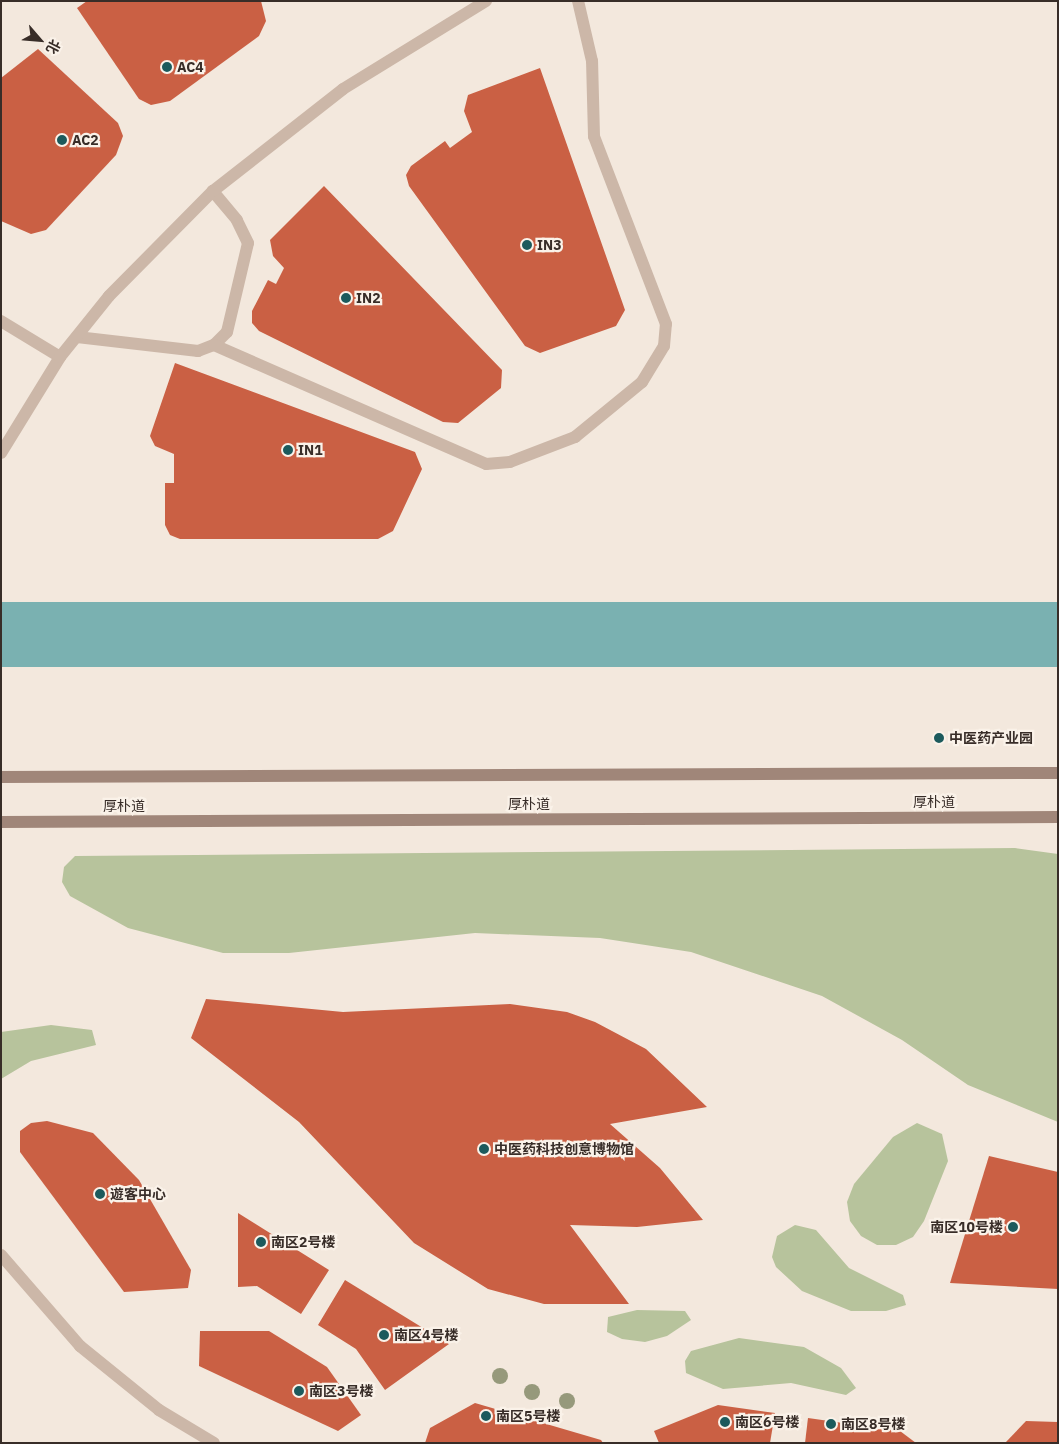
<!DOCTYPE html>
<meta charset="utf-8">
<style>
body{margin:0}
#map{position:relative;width:1059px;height:1444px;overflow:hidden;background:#f3e8dd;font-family:"IBM Plex Sans","Noto Sans SC",sans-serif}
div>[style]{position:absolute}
.green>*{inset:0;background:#b7c39c}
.water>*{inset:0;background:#7ab1b1;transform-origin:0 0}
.building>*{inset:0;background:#ca6044}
.service>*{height:12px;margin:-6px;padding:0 6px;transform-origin:6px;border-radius:6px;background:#ccb7a8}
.minor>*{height:12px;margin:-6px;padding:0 6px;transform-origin:6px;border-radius:6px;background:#ccb7a8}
.secondary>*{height:12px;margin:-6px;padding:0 6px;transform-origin:6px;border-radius:6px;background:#a08679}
.trees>*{width:16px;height:16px;margin:-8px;border-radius:50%;background:#96997b}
.dots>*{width:14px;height:14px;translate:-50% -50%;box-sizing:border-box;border:2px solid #faf2e9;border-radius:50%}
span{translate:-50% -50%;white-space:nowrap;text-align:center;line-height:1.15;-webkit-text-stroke:4.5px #faf2e9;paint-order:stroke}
.poi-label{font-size:14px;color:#382d28;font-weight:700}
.left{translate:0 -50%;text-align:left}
.right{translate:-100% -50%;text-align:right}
.street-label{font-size:14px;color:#382d28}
.frame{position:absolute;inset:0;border:2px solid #382d28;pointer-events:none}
.north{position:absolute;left:15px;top:15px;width:50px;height:50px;-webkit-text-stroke:4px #faf2e9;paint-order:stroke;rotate:117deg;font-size:14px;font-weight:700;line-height:20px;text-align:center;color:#382d28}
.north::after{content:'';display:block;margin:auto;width:18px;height:22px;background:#382d28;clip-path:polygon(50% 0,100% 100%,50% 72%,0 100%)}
</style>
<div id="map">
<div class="green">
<div style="clip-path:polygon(1015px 848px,1058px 854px,1058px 1122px,968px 1085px,902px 1040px,822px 996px,691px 952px,600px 938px,475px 933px,289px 953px,223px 953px,128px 928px,70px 896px,62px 882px,64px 867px,75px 856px)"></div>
<div style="clip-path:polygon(51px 1025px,92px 1030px,96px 1045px,31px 1061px,1px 1079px,1px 1032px)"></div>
<div style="clip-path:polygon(917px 1123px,942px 1134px,948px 1161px,924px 1221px,913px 1237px,896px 1245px,877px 1245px,861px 1236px,850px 1221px,847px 1202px,854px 1184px,893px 1137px)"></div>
<div style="clip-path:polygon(795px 1225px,816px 1230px,849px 1268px,903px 1295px,906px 1305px,886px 1311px,851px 1311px,802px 1291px,776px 1267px,772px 1257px,777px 1236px)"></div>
<div style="clip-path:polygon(637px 1310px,685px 1311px,691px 1320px,667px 1336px,645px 1342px,622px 1339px,607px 1332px,608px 1317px)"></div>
<div style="clip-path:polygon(739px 1338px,804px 1347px,841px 1368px,856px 1388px,846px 1395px,791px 1383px,723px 1389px,686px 1373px,685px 1361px,691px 1351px)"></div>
</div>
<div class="water">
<div style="left:1058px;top:602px;width:65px;height:1057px;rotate:90deg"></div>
</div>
<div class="building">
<div style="clip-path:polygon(87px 1px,261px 1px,266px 21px,259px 36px,170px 101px,151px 105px,139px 99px,77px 8px)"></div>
<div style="clip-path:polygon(38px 49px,118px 123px,123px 136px,116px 155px,46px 230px,31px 234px,1px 221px,1px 78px)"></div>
<div style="clip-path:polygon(540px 68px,625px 310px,616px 326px,540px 353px,525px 346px,409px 186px,406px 175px,411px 166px,445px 141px,450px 148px,472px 132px,464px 111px,468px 95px)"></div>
<div style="clip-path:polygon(324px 186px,502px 370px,501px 388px,458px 423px,443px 422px,259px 331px,252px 323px,252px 311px,268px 280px,276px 284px,284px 268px,273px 256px,270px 240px)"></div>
<div style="clip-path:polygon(175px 363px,415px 452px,422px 469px,393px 531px,378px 539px,180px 539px,170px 535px,165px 525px,165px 483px,174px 483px,174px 454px,155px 446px,150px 436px)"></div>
<div style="clip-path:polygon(206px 999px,343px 1012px,510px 1004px,567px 1012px,595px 1022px,646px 1049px,707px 1107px,610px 1124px,660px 1168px,703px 1220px,637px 1227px,570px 1225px,629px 1304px,544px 1304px,488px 1289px,414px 1243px,299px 1122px,191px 1038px)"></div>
<div style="clip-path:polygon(47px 1121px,93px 1133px,139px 1180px,191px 1270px,188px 1288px,124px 1292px,20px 1152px,20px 1131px,31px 1123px)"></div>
<div style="clip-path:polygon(989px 1156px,1058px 1172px,1058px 1289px,950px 1283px)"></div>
<div style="clip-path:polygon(238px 1213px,329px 1270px,301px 1314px,257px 1286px,238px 1287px)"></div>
<div style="clip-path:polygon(345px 1280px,449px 1344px,385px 1390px,356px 1349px,318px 1325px)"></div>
<div style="clip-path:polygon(200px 1331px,269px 1331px,327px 1367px,361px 1415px,338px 1431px,199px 1366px)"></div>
<div style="clip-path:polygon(475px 1403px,601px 1440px,603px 1443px,425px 1443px,430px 1428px)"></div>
<div style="clip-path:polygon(718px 1405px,775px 1413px,770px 1443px,659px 1443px,654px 1431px)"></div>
<div style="clip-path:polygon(808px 1418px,900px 1431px,916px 1443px,805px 1443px)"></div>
<div style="clip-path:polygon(1026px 1421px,1058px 1422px,1058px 1443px,1005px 1443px)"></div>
</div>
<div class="service">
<div style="left:77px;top:337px;width:122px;rotate:6.6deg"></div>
<div style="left:198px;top:351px;width:17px;rotate:-21deg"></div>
<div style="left:214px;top:345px;width:18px;rotate:-45deg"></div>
<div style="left:227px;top:332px;width:91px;rotate:-76.7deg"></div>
<div style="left:248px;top:243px;width:25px;rotate:-116deg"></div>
<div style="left:237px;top:220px;width:38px;rotate:-130deg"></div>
<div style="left:214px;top:345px;width:297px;rotate:23.6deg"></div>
<div style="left:486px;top:464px;width:24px;rotate:-5deg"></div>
<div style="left:510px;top:462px;width:70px;rotate:-21deg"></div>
<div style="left:575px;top:437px;width:87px;rotate:-39.4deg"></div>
<div style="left:642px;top:382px;width:42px;rotate:-58.6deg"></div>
<div style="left:664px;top:346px;width:22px;rotate:-85deg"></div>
<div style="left:666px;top:324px;width:201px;rotate:-111deg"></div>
<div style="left:594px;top:136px;width:75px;rotate:-91.5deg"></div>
<div style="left:592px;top:61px;width:62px;rotate:-103.1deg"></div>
</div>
<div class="minor">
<div style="left:1px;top:321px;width:69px;rotate:31.4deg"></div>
<div style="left:1px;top:453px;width:113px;rotate:-58.4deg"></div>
<div style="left:60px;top:357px;width:78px;rotate:-51.2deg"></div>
<div style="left:109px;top:296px;width:148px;rotate:-45.3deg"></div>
<div style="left:213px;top:191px;width:165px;rotate:-38.1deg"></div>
<div style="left:343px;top:89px;width:168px;rotate:-31.6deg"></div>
<div style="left:1px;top:1255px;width:121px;rotate:49deg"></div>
<div style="left:80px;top:1346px;width:102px;rotate:39deg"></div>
<div style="left:159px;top:1410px;width:64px;rotate:31deg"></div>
</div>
<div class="secondary">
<div style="left:1px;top:777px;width:1057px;rotate:-0.22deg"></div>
<div style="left:1px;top:822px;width:1057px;rotate:-0.27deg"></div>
</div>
<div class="trees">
<div style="left:500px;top:1376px"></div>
<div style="left:532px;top:1392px"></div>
<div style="left:567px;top:1401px"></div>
</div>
<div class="dots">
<div style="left:167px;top:67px;background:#1c5a5c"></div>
<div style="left:62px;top:140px;background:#1c5a5c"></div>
<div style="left:527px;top:245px;background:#1c5a5c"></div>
<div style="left:346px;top:298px;background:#1c5a5c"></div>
<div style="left:288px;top:450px;background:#1c5a5c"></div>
<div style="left:939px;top:738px;background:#1c5a5c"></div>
<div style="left:484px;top:1149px;background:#1c5a5c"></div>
<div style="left:100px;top:1194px;background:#1c5a5c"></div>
<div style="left:1013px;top:1227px;background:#1c5a5c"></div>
<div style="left:261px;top:1242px;background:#1c5a5c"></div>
<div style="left:384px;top:1335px;background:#1c5a5c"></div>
<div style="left:299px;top:1391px;background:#1c5a5c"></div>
<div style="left:486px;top:1416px;background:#1c5a5c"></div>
<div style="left:725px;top:1422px;background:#1c5a5c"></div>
<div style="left:831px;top:1424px;background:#1c5a5c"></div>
</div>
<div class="poi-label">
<span class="left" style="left:177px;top:67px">AC4</span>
<span class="left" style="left:72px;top:140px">AC2</span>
<span class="left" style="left:537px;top:245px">IN3</span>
<span class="left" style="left:356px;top:298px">IN2</span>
<span class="left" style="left:298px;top:450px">IN1</span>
<span class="left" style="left:949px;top:738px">中医药产业园</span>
<span class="left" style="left:494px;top:1149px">中医药科技创意博物馆</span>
<span class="left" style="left:110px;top:1194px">遊客中心</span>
<span class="right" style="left:1003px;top:1227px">南区10号楼</span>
<span class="left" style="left:271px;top:1242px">南区2号楼</span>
<span class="left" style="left:394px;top:1335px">南区4号楼</span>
<span class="left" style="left:309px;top:1391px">南区3号楼</span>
<span class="left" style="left:496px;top:1416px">南区5号楼</span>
<span class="left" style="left:735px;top:1422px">南区6号楼</span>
<span class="left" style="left:841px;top:1424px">南区8号楼</span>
</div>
<div class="street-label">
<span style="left:934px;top:802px">厚朴道</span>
<span style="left:529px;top:804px">厚朴道</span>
<span style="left:124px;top:806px">厚朴道</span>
</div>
<div class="frame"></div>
<div class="north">北</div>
</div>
